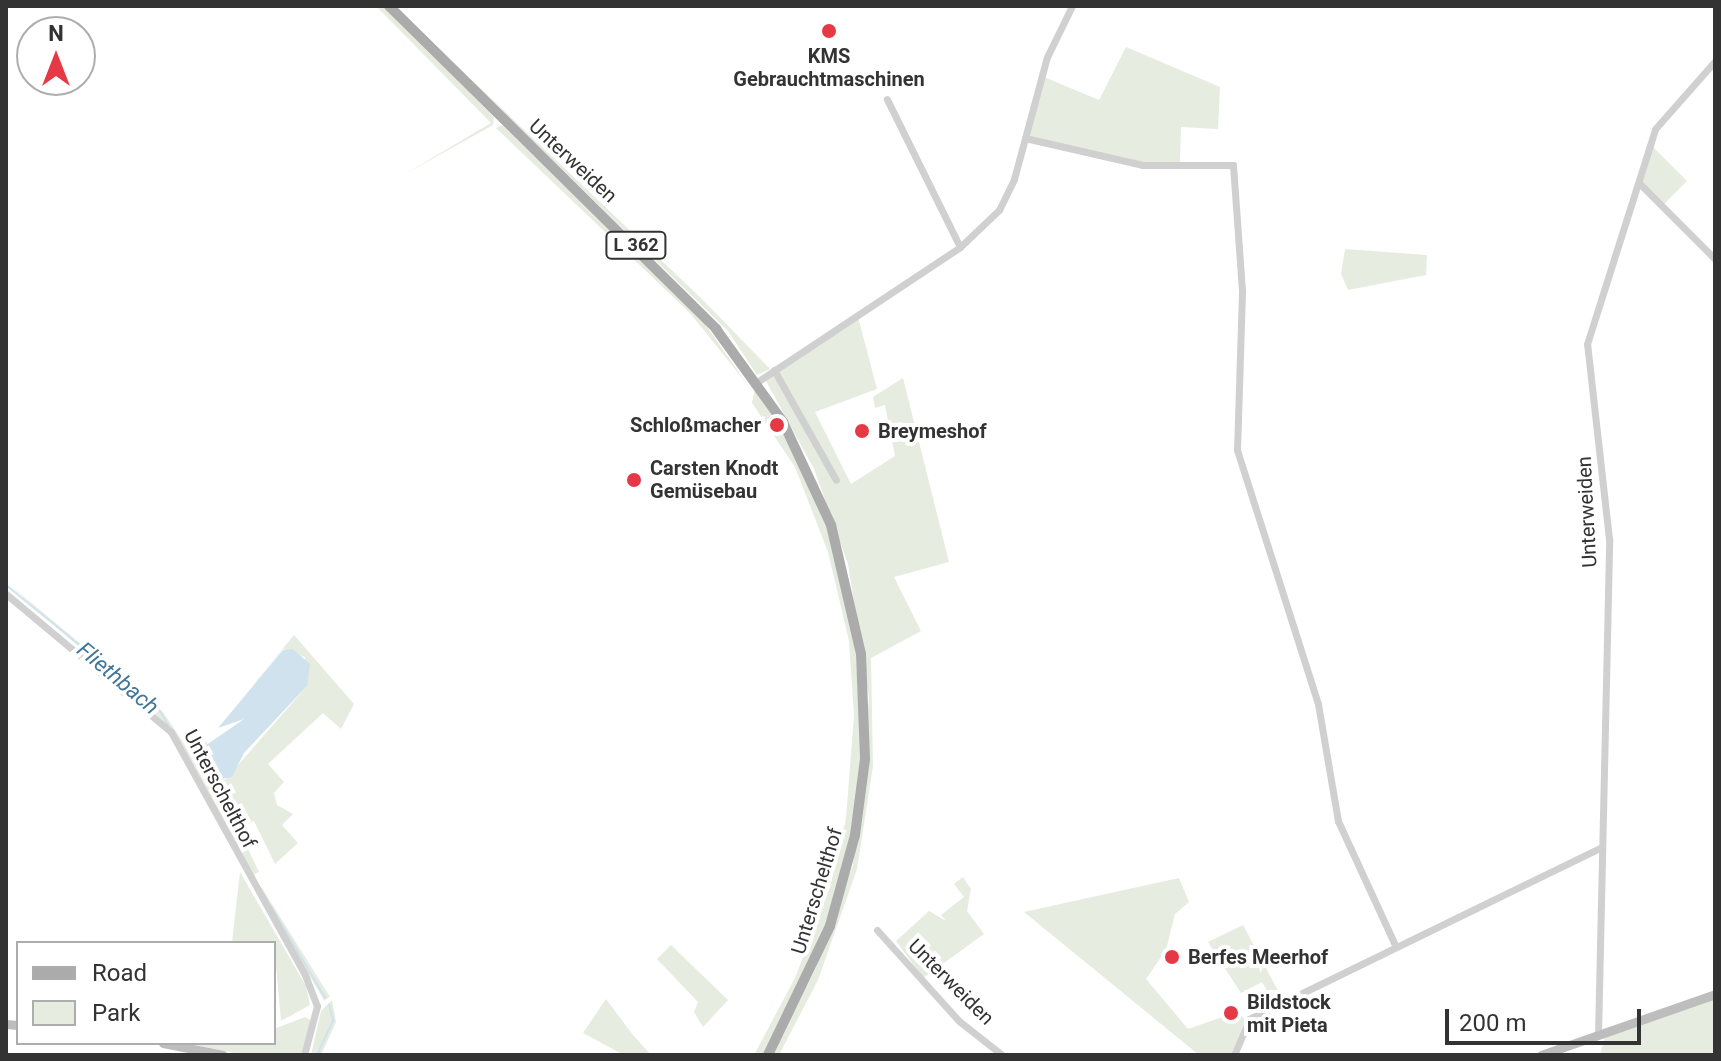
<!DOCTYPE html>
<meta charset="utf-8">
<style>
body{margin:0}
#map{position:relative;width:1721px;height:1061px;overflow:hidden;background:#fff;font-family:Roboto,sans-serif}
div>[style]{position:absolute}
.green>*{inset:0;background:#e6ecdf}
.water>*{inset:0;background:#cfe2ee}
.stream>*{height:2px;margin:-1px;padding:0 1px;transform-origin:1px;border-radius:1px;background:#cfe2ee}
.street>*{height:7px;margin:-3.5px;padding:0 3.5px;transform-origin:3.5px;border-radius:3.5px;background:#d0d0d0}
.secondary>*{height:9px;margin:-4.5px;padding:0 4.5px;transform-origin:4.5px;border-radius:4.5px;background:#bdbdbd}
.primary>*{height:10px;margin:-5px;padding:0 5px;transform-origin:5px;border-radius:5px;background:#ababab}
.dots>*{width:22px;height:22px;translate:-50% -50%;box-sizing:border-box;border:4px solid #fff;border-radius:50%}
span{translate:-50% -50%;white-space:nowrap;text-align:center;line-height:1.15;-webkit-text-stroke:8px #fff;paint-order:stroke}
.shield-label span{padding:2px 6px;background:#fff;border:2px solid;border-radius:6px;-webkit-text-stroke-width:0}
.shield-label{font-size:18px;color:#333;font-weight:700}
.poi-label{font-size:20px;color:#333;font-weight:700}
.right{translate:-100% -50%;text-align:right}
.left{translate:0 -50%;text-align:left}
.street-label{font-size:20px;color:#333}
.water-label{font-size:22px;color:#3f7597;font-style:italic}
.frame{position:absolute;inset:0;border:8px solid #333;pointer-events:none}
.legend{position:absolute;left:16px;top:941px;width:260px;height:104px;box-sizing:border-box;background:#fff;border:2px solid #adadad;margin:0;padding:10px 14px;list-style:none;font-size:24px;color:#333}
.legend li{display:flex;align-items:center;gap:16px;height:40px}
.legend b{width:40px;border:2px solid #adadad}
.north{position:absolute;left:16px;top:16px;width:80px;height:80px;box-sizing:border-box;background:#fff;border:2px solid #adadad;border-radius:50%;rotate:0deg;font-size:22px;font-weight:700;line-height:32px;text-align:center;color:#333}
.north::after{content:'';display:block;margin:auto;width:28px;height:36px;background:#e63946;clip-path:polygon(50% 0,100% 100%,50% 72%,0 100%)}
.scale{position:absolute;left:1445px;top:1009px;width:196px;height:36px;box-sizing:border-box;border:4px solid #333;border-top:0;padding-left:10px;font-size:24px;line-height:28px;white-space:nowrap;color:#333;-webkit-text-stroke:6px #fff;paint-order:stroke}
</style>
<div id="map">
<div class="green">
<div style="clip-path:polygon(376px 6px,385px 6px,494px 117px,493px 125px,405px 174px,491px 123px)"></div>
<div style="clip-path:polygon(394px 6px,702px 299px,770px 369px,757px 375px,728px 331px)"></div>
<div style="clip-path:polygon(1126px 47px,1220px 87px,1218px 129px,1181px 127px,1180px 162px,1143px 162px,1027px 136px,1044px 77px,1099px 100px)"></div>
<div style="clip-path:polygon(502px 125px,696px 311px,747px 384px,690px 313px,496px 128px)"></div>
<div style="clip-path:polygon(1653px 147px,1687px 181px,1663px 205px,1641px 183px)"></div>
<div style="clip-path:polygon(1345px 249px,1427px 255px,1426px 275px,1348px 290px,1341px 274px)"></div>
<div style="clip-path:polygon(857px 313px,877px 389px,815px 412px,851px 484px,895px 456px,885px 405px,875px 408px,873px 397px,903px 378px,949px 562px,894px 577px,921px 631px,871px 658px,873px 766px,857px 869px,818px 980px,779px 1055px,772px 1055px,815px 970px,853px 865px,869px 698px,848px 564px,814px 469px,766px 381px)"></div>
<div style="clip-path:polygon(755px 389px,791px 445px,827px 526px,855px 634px,861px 755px,849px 849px,830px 915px,764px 1055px,754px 1055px,795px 978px,830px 887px,846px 819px,854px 715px,849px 641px,828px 552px,795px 467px,752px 403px)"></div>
<div style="clip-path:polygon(6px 582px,163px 712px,193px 757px,207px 741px,209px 768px,225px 780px,307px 686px,305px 657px,283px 649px,224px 720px,294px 635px,354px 704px,341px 729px,323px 713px,268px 764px,284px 782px,274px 793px,277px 805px,293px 814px,282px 825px,298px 843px,275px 864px,254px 821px,238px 828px,259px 872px,250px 876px,172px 729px)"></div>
<div style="clip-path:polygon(240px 872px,306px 986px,310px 1005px,281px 1021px,274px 943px,232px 943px)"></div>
<div style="clip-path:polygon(963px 877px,971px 889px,967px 911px,984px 934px,923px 978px,896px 941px,929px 911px,946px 921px,941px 915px,964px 897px,954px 884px)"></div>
<div style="clip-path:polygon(1179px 878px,1189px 902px,1175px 914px,1166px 950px,1146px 979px,1188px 1029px,1239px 1011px,1245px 1021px,1231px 1055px,1199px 1055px,1024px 912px)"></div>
<div style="clip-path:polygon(262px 888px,330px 997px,324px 1000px,258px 890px)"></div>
<div style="clip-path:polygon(1243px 925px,1283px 1000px,1275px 1004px,1262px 982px,1241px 993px,1208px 942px)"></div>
<div style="clip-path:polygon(671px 945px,728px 1000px,703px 1027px,694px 1012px,698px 1002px,657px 959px)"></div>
<div style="clip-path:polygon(1715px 997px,1715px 1055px,1600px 1055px,1605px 1036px)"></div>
<div style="clip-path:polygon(606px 999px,633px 1035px,651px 1055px,624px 1055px,583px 1033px)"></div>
<div style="clip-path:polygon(332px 1000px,336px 1022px,321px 1055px,311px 1055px,321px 1011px)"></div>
<div style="clip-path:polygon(305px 1017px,311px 1020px,301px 1055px,244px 1055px,184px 1043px,274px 1043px,274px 1029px)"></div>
</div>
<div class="water">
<div style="clip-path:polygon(293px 649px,310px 664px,307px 686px,244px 753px,232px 777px,221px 779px,205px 760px,205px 746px,244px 719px,218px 728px,283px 650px)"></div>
</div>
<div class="stream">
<div style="left:6px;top:585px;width:199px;rotate:39.3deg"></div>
<div style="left:160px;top:711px;width:159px;rotate:60.2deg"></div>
<div style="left:271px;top:906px;width:107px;rotate:59.6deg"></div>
<div style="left:317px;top:1055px;width:38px;rotate:-65deg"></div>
<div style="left:333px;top:1020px;width:16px;rotate:-104deg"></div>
</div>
<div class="street">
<div style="left:1025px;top:138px;width:121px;rotate:12.9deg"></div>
<div style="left:1143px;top:165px;width:90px"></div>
<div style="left:1233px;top:165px;width:127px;rotate:85.9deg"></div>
<div style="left:1242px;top:292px;width:158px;rotate:91.8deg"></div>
<div style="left:1237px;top:450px;width:267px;rotate:72.3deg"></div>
<div style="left:1318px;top:704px;width:119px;rotate:80.3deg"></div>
<div style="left:1338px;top:821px;width:136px;rotate:65.3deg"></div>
<div style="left:1639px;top:183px;width:107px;rotate:45deg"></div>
<div style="left:960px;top:247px;width:54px;rotate:-43.5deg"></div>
<div style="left:999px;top:210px;width:34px;rotate:-64deg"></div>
<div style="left:1014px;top:179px;width:126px;rotate:-74.9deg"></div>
<div style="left:1047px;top:57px;width:57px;rotate:-63.9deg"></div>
<div style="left:774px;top:370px;width:126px;rotate:60.6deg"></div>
<div style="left:754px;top:384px;width:247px;rotate:-33.6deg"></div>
<div style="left:960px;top:247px;width:165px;rotate:-116.3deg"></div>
<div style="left:6px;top:594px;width:215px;rotate:39.9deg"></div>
<div style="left:171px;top:732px;width:277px;rotate:61.1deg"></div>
<div style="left:305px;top:975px;width:33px;rotate:69deg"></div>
<div style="left:317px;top:1006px;width:51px;rotate:104.9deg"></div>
<div style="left:877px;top:930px;width:122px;rotate:48deg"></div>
<div style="left:959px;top:1021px;width:55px;rotate:38.3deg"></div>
<div style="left:1598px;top:1035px;width:496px;rotate:-88.7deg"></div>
<div style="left:1609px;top:539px;width:196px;rotate:-96.4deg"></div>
<div style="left:1587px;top:344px;width:225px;rotate:-72.4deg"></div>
<div style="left:1655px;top:129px;width:91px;rotate:-48.6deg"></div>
<div style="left:1234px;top:1055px;width:39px;rotate:-67deg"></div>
<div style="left:1249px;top:1019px;width:390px;rotate:-26deg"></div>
</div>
<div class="secondary">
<div style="left:6px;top:1024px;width:12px;rotate:5deg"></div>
<div style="left:163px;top:1043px;width:61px;rotate:11.3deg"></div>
<div style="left:1541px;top:1055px;width:184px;rotate:-19.3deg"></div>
</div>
<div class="primary">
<div style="left:389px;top:6px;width:460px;rotate:44.6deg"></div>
<div style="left:716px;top:329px;width:115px;rotate:54.2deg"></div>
<div style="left:783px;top:422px;width:114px;rotate:65deg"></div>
<div style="left:831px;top:525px;width:132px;rotate:76.9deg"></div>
<div style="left:861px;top:654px;width:105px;rotate:87.8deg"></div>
<div style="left:865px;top:759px;width:77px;rotate:97.5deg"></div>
<div style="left:855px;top:835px;width:94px;rotate:105.4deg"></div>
<div style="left:830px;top:926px;width:143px;rotate:115.7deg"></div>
</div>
<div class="dots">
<div style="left:829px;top:31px;background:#e63946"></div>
<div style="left:777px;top:425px;background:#e63946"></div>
<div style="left:862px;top:431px;background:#e63946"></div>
<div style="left:634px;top:480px;background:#e63946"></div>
<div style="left:1172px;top:957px;background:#e63946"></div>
<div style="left:1231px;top:1013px;background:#e63946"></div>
</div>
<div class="shield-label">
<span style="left:636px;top:245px">L 362</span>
</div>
<div class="poi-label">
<span style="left:829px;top:68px">KMS<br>Gebrauchtmaschinen</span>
<span class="right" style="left:761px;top:425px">Schloßmacher</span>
<span class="left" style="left:878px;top:431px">Breymeshof</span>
<span class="left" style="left:650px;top:480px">Carsten Knodt<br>Gemüsebau</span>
<span class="left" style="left:1188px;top:957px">Berfes Meerhof</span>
<span class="left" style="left:1247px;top:1014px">Bildstock<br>mit Pieta</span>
</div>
<div class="street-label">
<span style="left:573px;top:161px;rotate:43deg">Unterweiden</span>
<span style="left:1587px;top:512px;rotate:-93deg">Unterweiden</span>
<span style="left:220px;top:789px;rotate:62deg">Unterschelthof</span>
<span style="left:817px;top:891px;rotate:-73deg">Unterschelthof</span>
<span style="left:951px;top:982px;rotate:45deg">Unterweiden</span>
</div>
<div class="water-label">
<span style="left:118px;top:678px;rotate:40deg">Fliethbach</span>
</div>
<div class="frame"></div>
<ul class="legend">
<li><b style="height:10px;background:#ababab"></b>Road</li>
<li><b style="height:22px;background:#e6ecdf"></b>Park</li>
</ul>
<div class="north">N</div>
<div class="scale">200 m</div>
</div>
